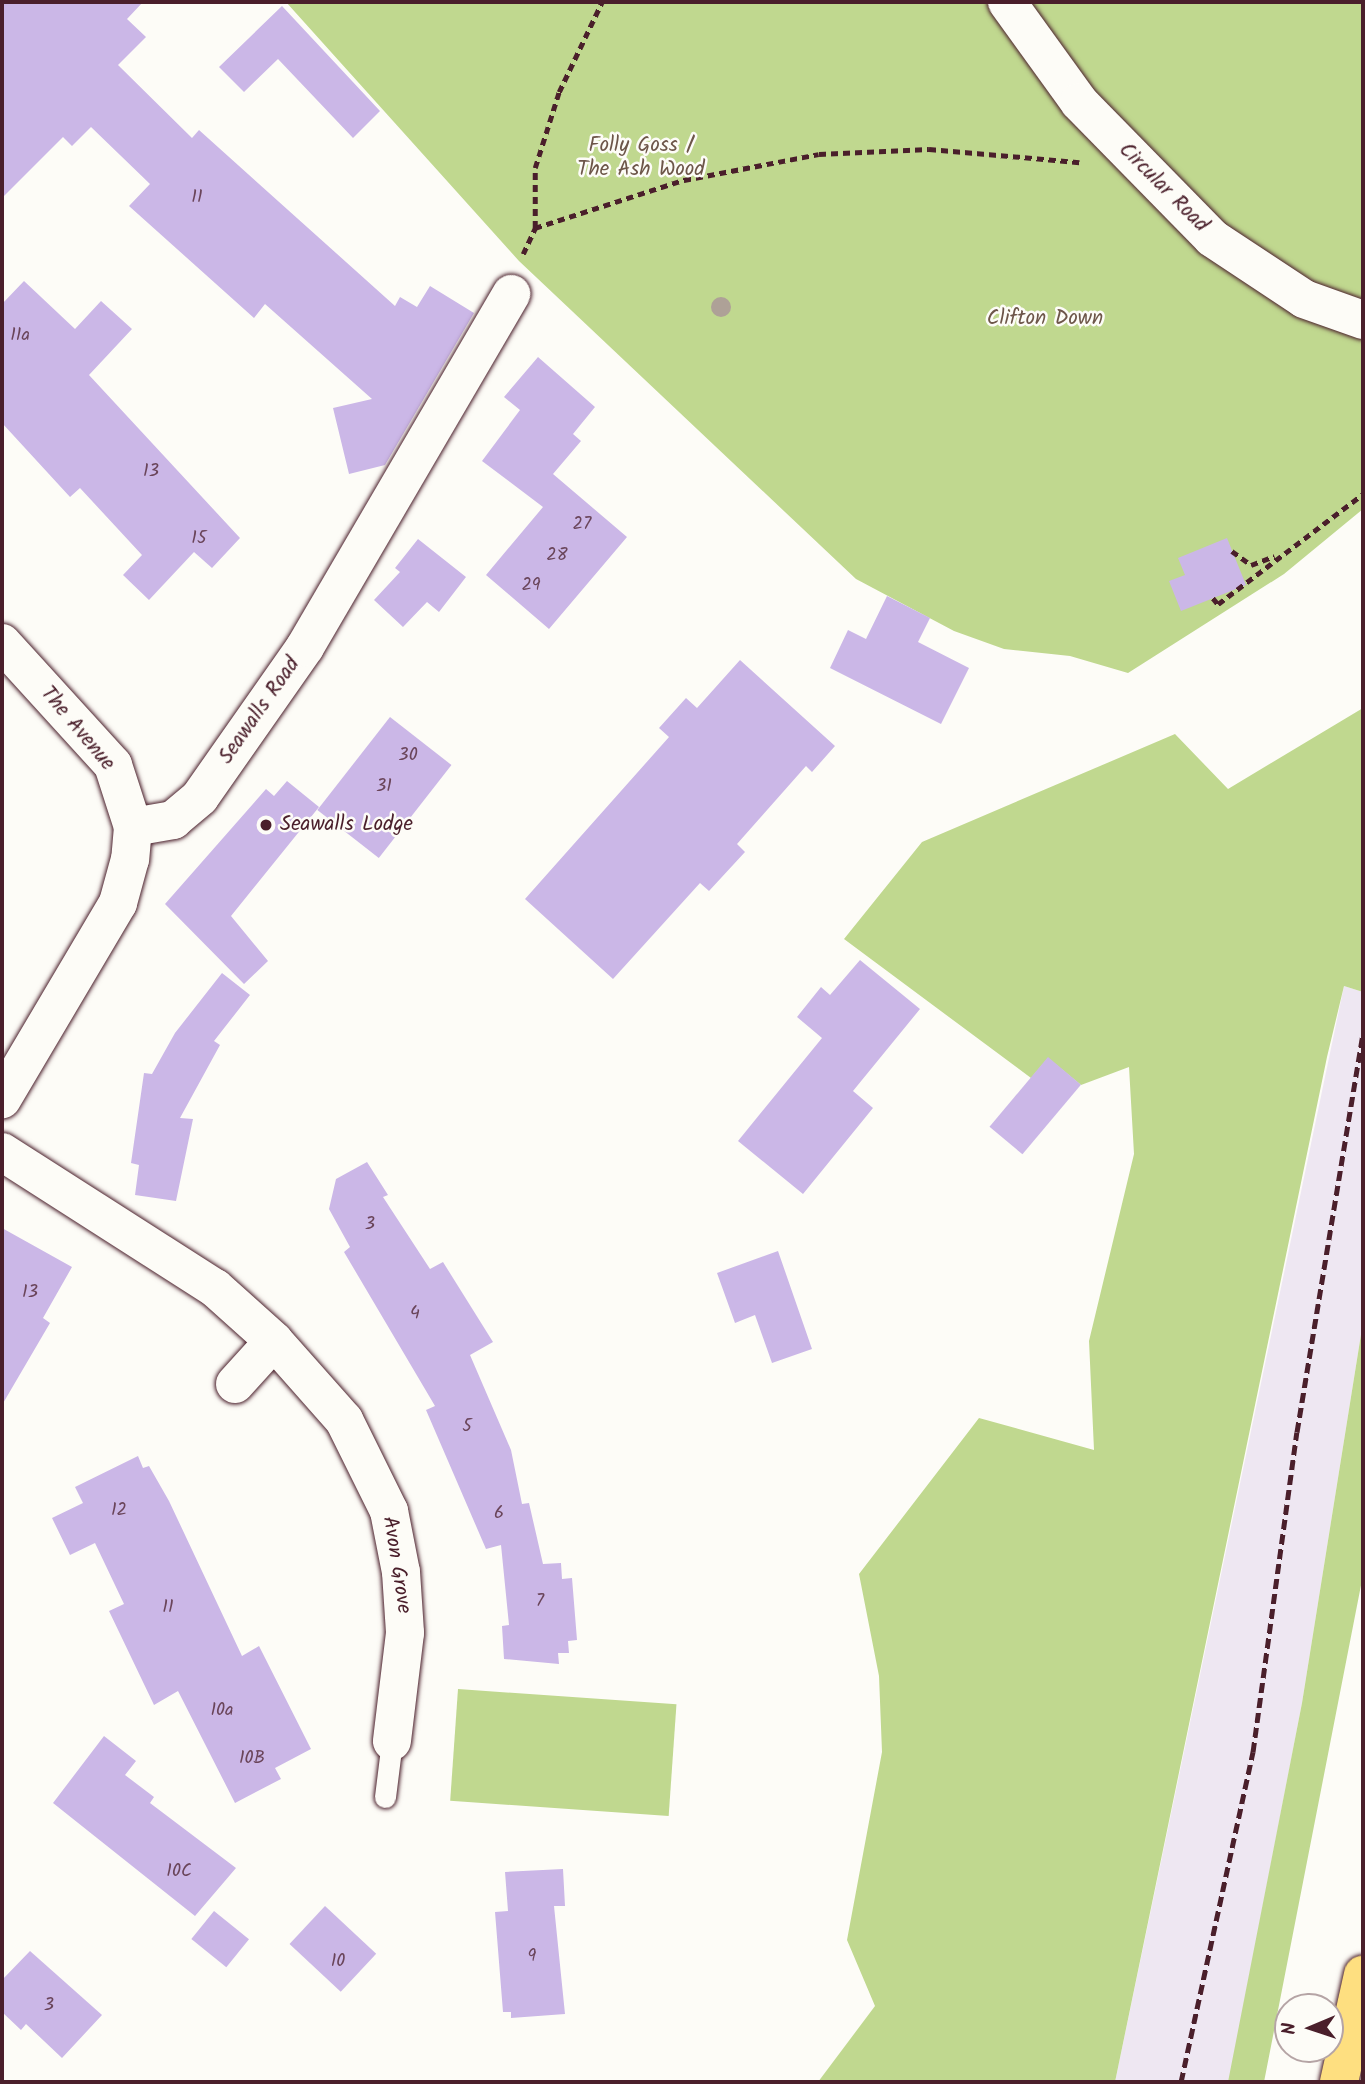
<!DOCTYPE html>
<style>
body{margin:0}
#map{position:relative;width:1365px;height:2084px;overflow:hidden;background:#fdfcf7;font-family:Kalam,sans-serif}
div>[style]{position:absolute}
.built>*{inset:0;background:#eee7f2}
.green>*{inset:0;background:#c0d88f;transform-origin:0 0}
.building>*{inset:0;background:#cbb7e7;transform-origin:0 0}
.path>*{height:4.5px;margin-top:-2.25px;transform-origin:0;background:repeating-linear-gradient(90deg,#4a1f2b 0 7px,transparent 0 12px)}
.roads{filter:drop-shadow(0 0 2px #4a1f2b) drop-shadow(0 0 2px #4a1f2b)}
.lane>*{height:21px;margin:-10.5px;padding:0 10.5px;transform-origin:10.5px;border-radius:10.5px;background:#fdfcf7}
.street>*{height:38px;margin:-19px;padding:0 19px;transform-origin:19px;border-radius:19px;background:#fdfcf7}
.highway>*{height:38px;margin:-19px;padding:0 19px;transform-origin:19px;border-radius:19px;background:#fedf80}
.rail>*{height:5px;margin-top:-2.5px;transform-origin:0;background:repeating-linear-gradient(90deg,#4a1f2b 0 10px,transparent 0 15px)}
.trees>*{width:20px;height:20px;margin:-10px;border-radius:50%;background:#aea197}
.dots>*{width:19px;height:19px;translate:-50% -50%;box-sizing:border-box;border:4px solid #fdfcf7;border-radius:50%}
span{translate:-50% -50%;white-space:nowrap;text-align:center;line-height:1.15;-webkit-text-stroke:5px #fdfcf7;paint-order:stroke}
.number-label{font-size:18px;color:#6a455a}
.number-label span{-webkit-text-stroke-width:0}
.park-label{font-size:21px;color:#6d5649}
.street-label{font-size:21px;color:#4a1f2b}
.poi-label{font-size:21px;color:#4a1f2b}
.left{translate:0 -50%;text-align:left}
.frame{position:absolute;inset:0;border:4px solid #4a1f2b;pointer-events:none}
.north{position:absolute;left:1274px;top:1993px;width:70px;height:70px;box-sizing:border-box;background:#fdfcf7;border:2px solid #b5a4a5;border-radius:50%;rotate:268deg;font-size:19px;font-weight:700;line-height:28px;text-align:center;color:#4a1f2b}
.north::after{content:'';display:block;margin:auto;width:24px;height:32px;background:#4a1f2b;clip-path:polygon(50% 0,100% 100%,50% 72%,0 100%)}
</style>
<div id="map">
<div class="built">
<div style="clip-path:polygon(1344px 986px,1363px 992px,1363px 1322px,1302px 1703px,1230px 2076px,1228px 2082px,1115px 2082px)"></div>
</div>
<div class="green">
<div style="clip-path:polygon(286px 2px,1363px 2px,1363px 509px,1284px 574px,1128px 673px,1070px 656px,1004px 649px,954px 631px,856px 579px,519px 261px)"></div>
<div style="clip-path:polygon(1363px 708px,1363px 992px,1344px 986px,1327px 1057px,1115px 2082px,818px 2082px,875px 2006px,847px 1940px,882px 1752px,879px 1676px,859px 1574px,979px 1418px,1094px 1450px,1089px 1341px,1134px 1154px,1129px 1067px,1081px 1085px,1048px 1058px,1031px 1078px,844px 939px,922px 842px,1175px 734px,1228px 789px)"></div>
<div style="clip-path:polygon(1363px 1322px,1363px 1575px,1264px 2082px,1228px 2082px,1302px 1703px)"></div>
<div style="left:458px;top:1689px;width:219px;height:112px;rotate:4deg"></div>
</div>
<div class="building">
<div style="clip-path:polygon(2px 2px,143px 2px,127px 19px,146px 37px,118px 65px,192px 138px,199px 130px,395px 306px,400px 297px,417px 307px,430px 286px,474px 313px,385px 465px,349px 474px,333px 408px,372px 399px,265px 304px,254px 318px,129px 206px,150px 184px,91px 127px,72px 146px,63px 137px,2px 198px)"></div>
<div style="clip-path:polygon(282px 6px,380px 111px,353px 138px,278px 59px,244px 92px,219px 67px)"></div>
<div style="clip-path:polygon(24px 281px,75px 329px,101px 301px,132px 329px,89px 375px,240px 538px,212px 568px,194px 552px,149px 600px,123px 575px,142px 555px,80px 488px,70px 497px,2px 423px,2px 304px)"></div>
<div style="clip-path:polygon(538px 357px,595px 407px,573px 434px,581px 441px,553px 474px,627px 537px,549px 629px,486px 575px,543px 507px,482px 461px,520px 410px,504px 397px)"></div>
<div style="clip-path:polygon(1227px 538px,1246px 585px,1181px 611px,1169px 581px,1185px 575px,1178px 558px)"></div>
<div style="clip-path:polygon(418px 539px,466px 577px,439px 612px,427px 602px,403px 627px,374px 600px,400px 572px,395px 568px)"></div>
<div style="clip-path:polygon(887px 596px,930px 618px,918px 642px,969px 668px,941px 724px,830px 668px,848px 630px,866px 639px)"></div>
<div style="clip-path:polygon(740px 660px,835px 746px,812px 772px,806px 766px,737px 844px,745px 852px,709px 891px,700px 883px,613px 979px,525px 899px,669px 737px,659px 728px,686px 698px,697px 708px)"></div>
<div style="left:390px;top:717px;width:78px;height:118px;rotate:38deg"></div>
<div style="clip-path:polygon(287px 781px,319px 807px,231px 916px,268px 961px,244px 984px,165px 904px,266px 789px,274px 796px)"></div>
<div style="clip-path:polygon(860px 960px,920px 1009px,853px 1091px,873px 1108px,803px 1194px,738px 1141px,822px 1038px,797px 1017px,821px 987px,830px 995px)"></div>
<div style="clip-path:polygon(222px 973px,250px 995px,214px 1041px,220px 1045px,180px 1118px,193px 1119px,176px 1201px,135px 1195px,139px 1165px,131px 1163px,144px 1073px,152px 1074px,175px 1033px)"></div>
<div style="left:1048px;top:1057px;width:43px;height:91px;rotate:40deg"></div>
<div style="clip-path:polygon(367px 1162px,388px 1195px,383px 1197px,430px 1269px,443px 1262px,493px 1342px,470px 1355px,511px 1450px,522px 1504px,529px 1503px,543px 1564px,561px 1563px,562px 1579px,572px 1578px,577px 1640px,568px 1641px,569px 1653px,558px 1653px,559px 1664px,504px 1659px,502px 1626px,509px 1625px,501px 1545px,486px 1549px,426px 1410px,435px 1406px,344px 1252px,350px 1247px,329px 1209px,336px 1179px)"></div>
<div style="clip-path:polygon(2px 1228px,72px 1267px,43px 1318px,50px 1323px,2px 1405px)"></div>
<div style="clip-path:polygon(778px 1251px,812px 1349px,772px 1363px,755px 1315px,735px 1323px,717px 1273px)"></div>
<div style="clip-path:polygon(138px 1456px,143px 1468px,149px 1466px,169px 1501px,242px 1656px,259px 1646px,311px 1749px,275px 1768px,281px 1779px,235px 1803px,178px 1691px,154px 1705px,109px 1611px,124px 1604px,95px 1543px,70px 1555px,52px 1518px,83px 1503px,75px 1487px)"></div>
<div style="clip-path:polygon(104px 1736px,136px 1761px,125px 1775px,154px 1797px,150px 1803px,236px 1868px,195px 1916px,53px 1803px)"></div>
<div style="clip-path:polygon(563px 1869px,565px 1906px,554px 1906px,565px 2014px,511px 2018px,511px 2012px,503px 2012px,495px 1912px,508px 1911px,505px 1872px)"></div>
<div style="left:325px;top:1906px;width:70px;height:52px;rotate:43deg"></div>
<div style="left:214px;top:1911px;width:45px;height:36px;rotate:39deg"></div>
<div style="clip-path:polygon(30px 1951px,102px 2015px,62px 2058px,26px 2024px,21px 2030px,2px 2012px,2px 1980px)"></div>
</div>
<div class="path">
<div style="left:535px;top:228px;width:157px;rotate:-17.9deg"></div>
<div style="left:684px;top:180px;width:137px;rotate:-10.9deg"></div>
<div style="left:819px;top:154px;width:110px;rotate:-2.6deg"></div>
<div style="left:929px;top:149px;width:151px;rotate:5deg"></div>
<div style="left:523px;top:254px;width:29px;rotate:-65deg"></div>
<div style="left:535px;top:228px;width:60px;rotate:-90deg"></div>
<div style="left:535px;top:168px;width:80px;rotate:-72.5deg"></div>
<div style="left:559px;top:92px;width:100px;rotate:-64.5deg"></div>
<div style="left:1232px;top:551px;width:24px;rotate:36deg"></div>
<div style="left:1251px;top:565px;width:25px;rotate:-21deg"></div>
<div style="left:1213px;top:598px;width:8px;rotate:50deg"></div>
<div style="left:1218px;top:604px;width:182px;rotate:-37.2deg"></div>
</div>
<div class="roads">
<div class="lane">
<div style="left:385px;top:1797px;width:56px;rotate:-82.9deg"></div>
</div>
<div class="street">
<div style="left:1007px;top:2px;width:123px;rotate:54.2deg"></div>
<div style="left:1079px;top:102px;width:190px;rotate:45.6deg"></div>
<div style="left:1212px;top:238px;width:110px;rotate:33.5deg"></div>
<div style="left:1304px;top:299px;width:63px;rotate:19.6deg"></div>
<div style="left:2px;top:643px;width:165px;rotate:47.7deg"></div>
<div style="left:113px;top:765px;width:65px;rotate:72.1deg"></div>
<div style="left:133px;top:827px;width:32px;rotate:95deg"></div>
<div style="left:130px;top:859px;width:46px;rotate:105.3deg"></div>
<div style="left:118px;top:903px;width:228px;rotate:120.6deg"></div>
<div style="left:133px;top:827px;width:41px;rotate:-9.9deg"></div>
<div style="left:173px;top:820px;width:35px;rotate:-40deg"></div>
<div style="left:200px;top:797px;width:183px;rotate:-55deg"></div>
<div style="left:305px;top:647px;width:409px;rotate:-59.7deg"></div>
<div style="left:2px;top:1152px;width:253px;rotate:32.6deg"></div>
<div style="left:215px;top:1288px;width:79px;rotate:41.9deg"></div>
<div style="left:274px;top:1341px;width:106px;rotate:48.5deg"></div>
<div style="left:344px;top:1420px;width:102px;rotate:63.7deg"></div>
<div style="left:389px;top:1511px;width:62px;rotate:78.9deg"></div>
<div style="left:401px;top:1572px;width:61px;rotate:86.2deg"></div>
<div style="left:405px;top:1633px;width:109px;rotate:96.9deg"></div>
<div style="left:235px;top:1384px;width:58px;rotate:-47.8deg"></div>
</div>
<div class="highway">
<div style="left:1339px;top:2082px;width:110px;rotate:-77.4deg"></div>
</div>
</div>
<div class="rail">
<div style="left:1181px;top:2082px;width:338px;rotate:-77.7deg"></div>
<div style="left:1253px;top:1752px;width:323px;rotate:-82.2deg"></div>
<div style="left:1297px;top:1432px;width:403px;rotate:-80.6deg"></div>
</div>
<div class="trees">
<div style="left:721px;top:307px"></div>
</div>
<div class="dots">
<div style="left:266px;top:825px;background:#4a1f2b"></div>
</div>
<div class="number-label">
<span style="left:197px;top:198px">11</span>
<span style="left:20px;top:336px">11a</span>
<span style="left:151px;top:472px">13</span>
<span style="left:582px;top:525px">27</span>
<span style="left:199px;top:539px">15</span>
<span style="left:557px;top:556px">28</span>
<span style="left:531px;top:586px">29</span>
<span style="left:408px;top:756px">30</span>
<span style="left:384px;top:787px">31</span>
<span style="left:370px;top:1225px">3</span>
<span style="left:30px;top:1293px">13</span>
<span style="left:415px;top:1314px">4</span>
<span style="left:467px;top:1427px">5</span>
<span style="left:119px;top:1511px">12</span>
<span style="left:499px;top:1514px">6</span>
<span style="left:540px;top:1602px">7</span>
<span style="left:168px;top:1608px">11</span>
<span style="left:222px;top:1711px">10a</span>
<span style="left:252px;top:1759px">10B</span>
<span style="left:179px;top:1872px">10C</span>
<span style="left:532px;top:1957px">9</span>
<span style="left:338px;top:1962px">10</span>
<span style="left:49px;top:2006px">3</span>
</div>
<div class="park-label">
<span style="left:641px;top:158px">Folly Goss /<br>The Ash Wood</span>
<span style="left:1045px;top:319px">Clifton Down</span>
</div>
<div class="street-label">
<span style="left:1163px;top:188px;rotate:45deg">Circular Road</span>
<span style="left:260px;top:711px;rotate:-55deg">Seawalls Road</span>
<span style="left:77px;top:729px;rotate:50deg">The Avenue</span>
<span style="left:396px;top:1565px;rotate:81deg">Avon Grove</span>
</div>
<div class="poi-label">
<span class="left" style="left:280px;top:825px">Seawalls Lodge</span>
</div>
<div class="frame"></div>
<div class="north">N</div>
</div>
